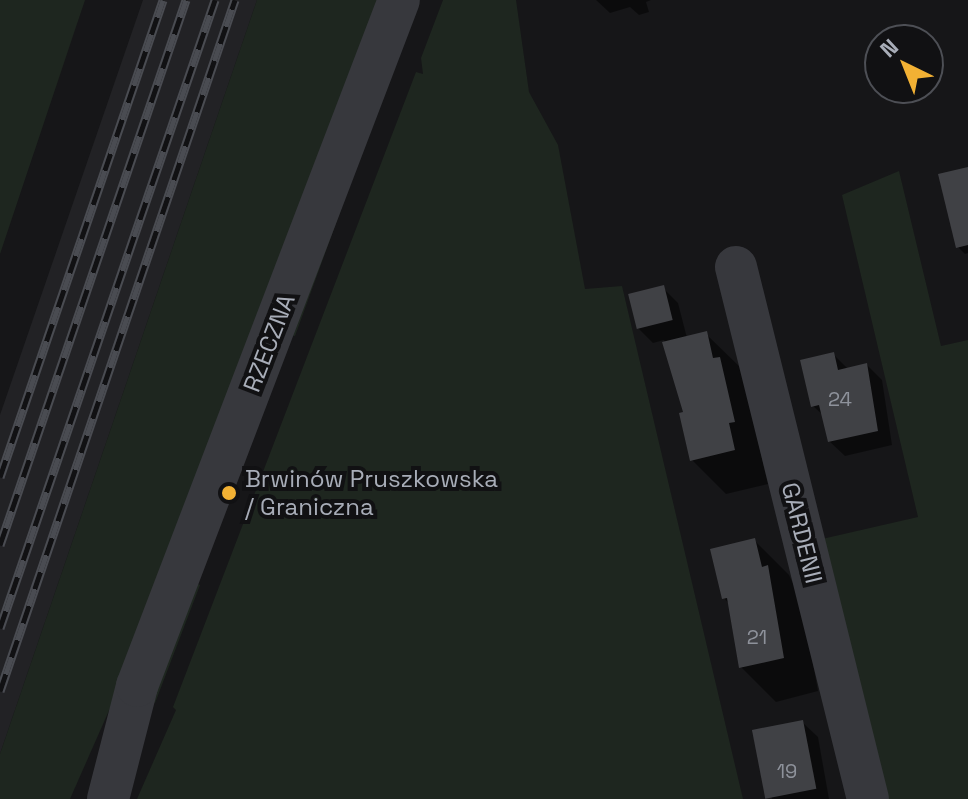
<!DOCTYPE html>
<meta charset="utf-8">
<style>
body{margin:0}
#map{position:relative;width:968px;height:799px;overflow:hidden;background:#161618;font-family:"Space Grotesk",sans-serif}
div>[style]{position:absolute}
.built>*{inset:0;background:#222225}
.green>*{inset:0;background:#1e261f}
.shadow>*{inset:0;background:#0007}
.building>*{inset:0;background:#404145;transform-origin:0 0}
.minor>*{height:42px;margin:-21px;padding:0 21px;transform-origin:21px;border-radius:21px;background:#37383d}
.rail>*{height:9px;margin-top:-4.5px;transform-origin:0;background:repeating-linear-gradient(90deg,#111113 0 18px,#4a4c52 0 36px);box-sizing:border-box;border-block:2px solid #4a4c52}
.dots>*{width:22px;height:22px;translate:-50% -50%;box-sizing:border-box;border:4px solid #111113;border-radius:50%}
span{translate:-50% -50%;white-space:nowrap;text-align:center;line-height:1.15;-webkit-text-stroke:8px #111113;paint-order:stroke}
.number-label{font-size:20px;color:#8e929b}
.number-label span{-webkit-text-stroke-width:0}
.street-label{font-size:24px;color:#a8adb8}
.poi-label{font-size:24px;color:#a8adb8}
.left{translate:0 -50%;text-align:left}
.north{position:absolute;left:864px;top:24px;width:80px;height:80px;box-sizing:border-box;background:#111113;border:2px solid #4d4f55;border-radius:50%;rotate:317deg;font-size:22px;font-weight:700;line-height:32px;text-align:center;color:#a8adb8}
.north::after{content:'';display:block;margin:auto;width:28px;height:36px;background:#f2b134;clip-path:polygon(50% 0,100% 100%,50% 72%,0 100%)}
</style>
<div id="map">
<div class="built">
<div style="clip-path:polygon(143px 0,257px 0,0 754px,0 415px)"></div>
</div>
<div class="green">
<div style="clip-path:polygon(0 0,85px 0,0 254px)"></div>
<div style="clip-path:polygon(257px 0,382px 0,122px 681px,70px 799px,0 799px,0 754px)"></div>
<div style="clip-path:polygon(443px 0,516px 0,529px 92px,558px 145px,585px 289px,622px 286px,743px 799px,137px 799px,176px 710px,173px 707px,416px 72px,423px 74px,421px 58px)"></div>
<div style="clip-path:polygon(380px 102px,295px 336px,291px 335px)"></div>
<div style="clip-path:polygon(899px 171px,941px 346px,968px 340px,968px 799px,886px 799px,822px 539px,918px 517px,842px 195px)"></div>
<div style="clip-path:polygon(196px 583px,200px 585px,155px 703px,150px 701px)"></div>
</div>
<div class="shadow">
<div style="clip-path:polygon(596px 0,651px 0,646px 2px,649px 12px,639px 15px,630px 7px,610px 13px)"></div>
<div style="clip-path:polygon(968px 169px,968px 253px,965px 254px,958px 247px)"></div>
<div style="clip-path:polygon(663px 288px,678px 303px,687px 338px,706px 334px,741px 368px,768px 484px,726px 494px,692px 460px,681px 396px,664px 340px,653px 343px,638px 328px)"></div>
<div style="clip-path:polygon(833px 354px,849px 370px,867px 365px,882px 380px,892px 445px,845px 456px,829px 441px,824px 416px,813px 406px)"></div>
<div style="clip-path:polygon(755px 541px,789px 575px,802px 602px,818px 691px,776px 702px,741px 667px,730px 605px,724px 598px)"></div>
<div style="clip-path:polygon(802px 722px,818px 737px,829px 799px,772px 799px,755px 734px)"></div>
</div>
<div class="building">
<div style="clip-path:polygon(968px 167px,968px 245px,956px 248px,938px 174px)"></div>
<div style="left:664px;top:285px;width:36px;height:37px;rotate:76deg"></div>
<div style="clip-path:polygon(707px 331px,713px 358px,720px 357px,735px 422px,729px 423px,735px 450px,690px 461px,679px 413px,683px 412px,662px 342px)"></div>
<div style="clip-path:polygon(834px 352px,838px 370px,867px 363px,878px 431px,828px 442px,819px 405px,811px 407px,800px 360px)"></div>
<div style="clip-path:polygon(755px 538px,762px 567px,768px 565px,784px 658px,739px 668px,727px 598px,722px 599px,710px 549px)"></div>
<div style="left:803px;top:720px;width:70px;height:52px;rotate:79deg"></div>
</div>
<div class="minor">
<div style="left:736px;top:267px;width:548px;rotate:76.07deg"></div>
<div style="left:108px;top:799px;width:117px;rotate:-75.6deg"></div>
<div style="left:137px;top:686px;width:734px;rotate:-69.1deg"></div>
</div>
<div class="rail">
<div style="left:0;top:477px;width:504px;rotate:-71.13deg"></div>
<div style="left:0;top:545px;width:576px;rotate:-71.16deg"></div>
<div style="left:0;top:628px;width:664px;rotate:-71.1deg"></div>
<div style="left:0;top:691px;width:730px;rotate:-71.22deg"></div>
</div>
<div class="dots">
<div style="left:229px;top:493px;background:#f2b134"></div>
</div>
<div class="number-label">
<span style="left:840px;top:399px">24</span>
<span style="left:757px;top:637px">21</span>
<span style="left:787px;top:771px">19</span>
</div>
<div class="street-label">
<span style="left:269px;top:343px;rotate:-69deg">RZECZNA</span>
<span style="left:802px;top:533px;rotate:76deg">GARDENII</span>
</div>
<div class="poi-label">
<span class="left" style="left:245px;top:493px">Brwinów Pruszkowska<br>/ Graniczna</span>
</div>
<div class="north">N</div>
</div>
